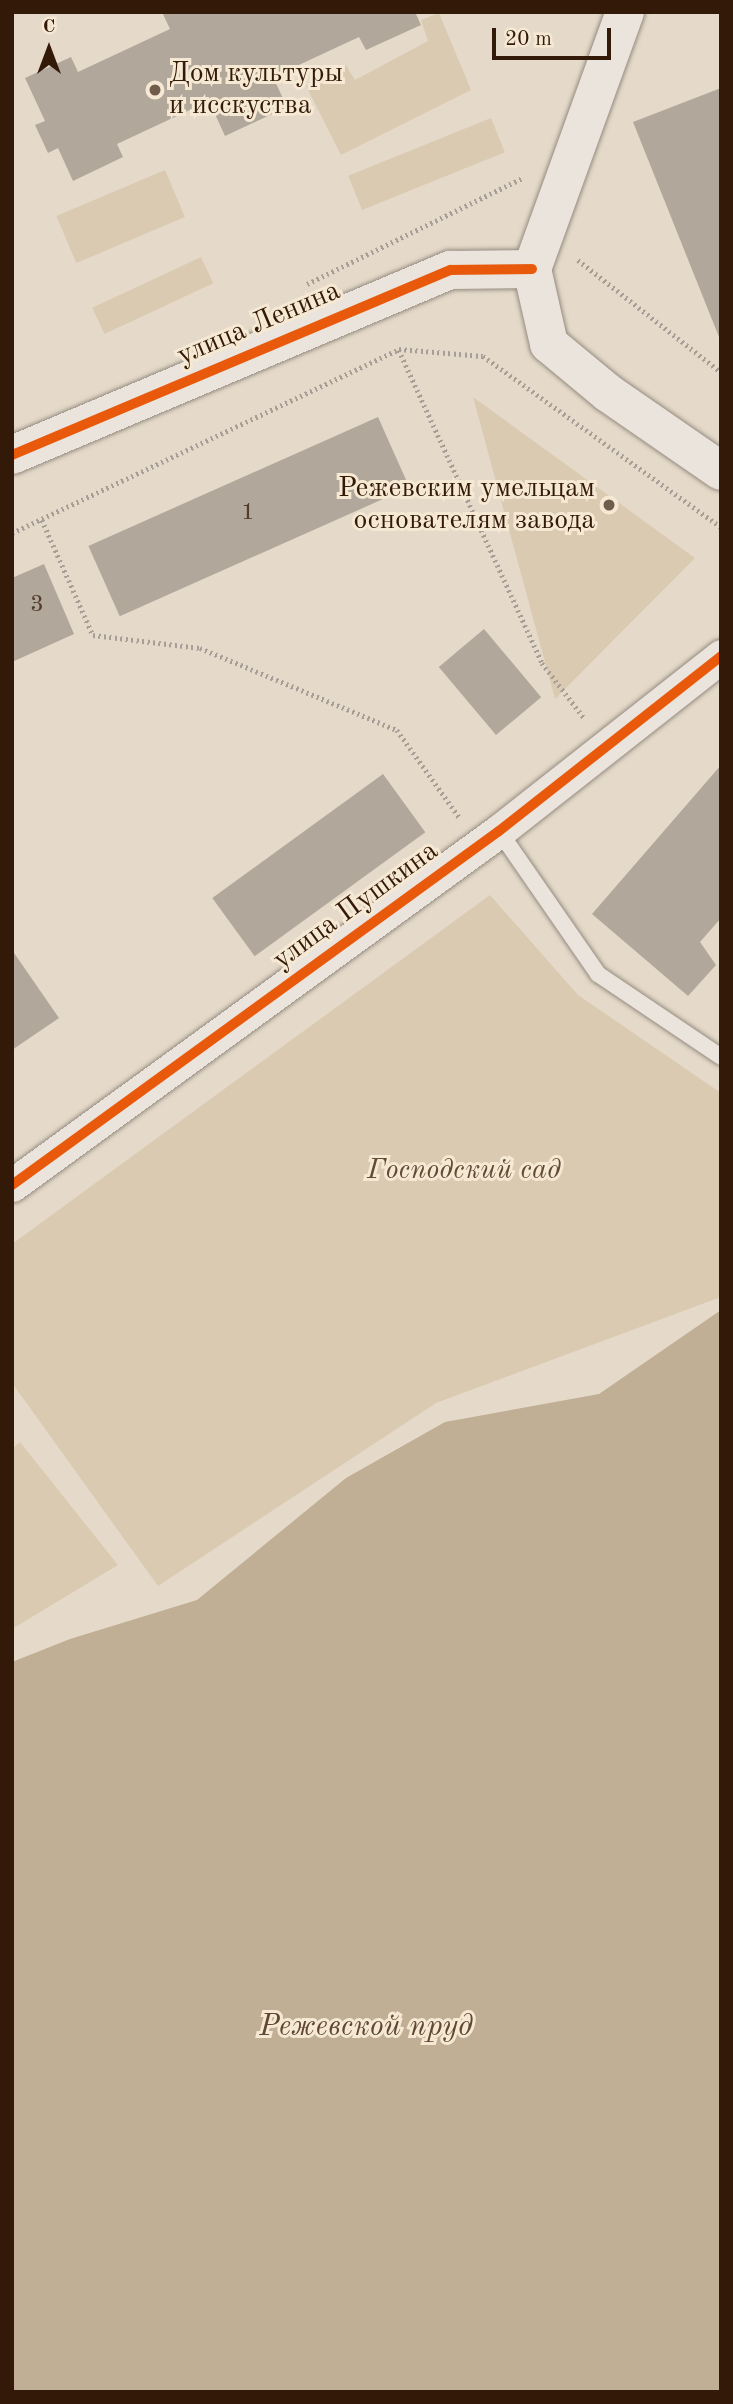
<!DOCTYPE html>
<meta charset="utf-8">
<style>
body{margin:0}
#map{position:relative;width:733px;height:2404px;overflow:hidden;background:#e5dac9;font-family:"Old Standard TT",serif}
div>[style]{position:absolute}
.green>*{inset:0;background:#dacab1;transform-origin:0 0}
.water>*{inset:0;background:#c0ae95}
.building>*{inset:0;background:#b1a79b;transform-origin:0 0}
.path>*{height:4.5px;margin-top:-2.25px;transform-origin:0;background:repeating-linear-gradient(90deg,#a79f97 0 2px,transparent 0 5.5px)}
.roads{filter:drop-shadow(0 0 2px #958b80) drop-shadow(0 0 2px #958b80)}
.service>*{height:16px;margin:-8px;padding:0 8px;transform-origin:8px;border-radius:8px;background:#eae4dc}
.minor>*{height:33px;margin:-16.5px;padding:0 16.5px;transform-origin:16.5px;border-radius:16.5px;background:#eae4dc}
.tertiary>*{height:38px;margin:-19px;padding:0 19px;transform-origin:19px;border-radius:19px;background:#eae4dc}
.secondary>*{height:38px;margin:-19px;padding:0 19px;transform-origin:19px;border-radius:19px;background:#eae4dc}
.cycleway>*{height:10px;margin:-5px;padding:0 5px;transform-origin:5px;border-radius:5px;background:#e8590c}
.dots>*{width:19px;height:19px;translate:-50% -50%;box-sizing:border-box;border:4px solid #f6e9d4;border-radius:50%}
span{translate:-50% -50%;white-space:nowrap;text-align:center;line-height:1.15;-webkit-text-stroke:6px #f6e9d4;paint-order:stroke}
.number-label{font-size:24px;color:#523d2d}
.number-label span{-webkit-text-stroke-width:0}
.poi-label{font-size:28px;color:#331a08}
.left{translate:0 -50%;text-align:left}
.right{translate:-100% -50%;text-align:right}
.street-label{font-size:28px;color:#331a08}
.park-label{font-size:28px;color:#624b35;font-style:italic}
.water-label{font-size:30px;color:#5f4732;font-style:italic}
.frame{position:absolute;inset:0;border:14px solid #331a08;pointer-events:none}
.north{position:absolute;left:14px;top:14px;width:70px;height:70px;-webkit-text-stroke:5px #f6e9d4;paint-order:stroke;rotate:0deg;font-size:19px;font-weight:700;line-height:28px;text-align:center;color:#331a08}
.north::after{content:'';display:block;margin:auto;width:24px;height:32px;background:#331a08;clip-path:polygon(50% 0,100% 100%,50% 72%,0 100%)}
.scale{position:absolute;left:492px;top:28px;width:119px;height:32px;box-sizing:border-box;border:4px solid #331a08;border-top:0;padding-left:9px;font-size:21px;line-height:24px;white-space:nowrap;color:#331a08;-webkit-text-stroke:5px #f6e9d4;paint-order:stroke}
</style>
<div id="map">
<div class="green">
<div style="clip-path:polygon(439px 13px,471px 90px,341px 155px,306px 86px,346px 65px,355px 80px,428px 41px,421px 20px)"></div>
<div style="left:491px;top:118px;width:37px;height:154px;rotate:68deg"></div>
<div style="left:165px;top:170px;width:51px;height:118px;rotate:67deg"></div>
<div style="left:201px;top:257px;width:29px;height:120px;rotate:65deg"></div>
<div style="clip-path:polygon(473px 397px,695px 558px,555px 699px)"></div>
<div style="clip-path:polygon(490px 895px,578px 995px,721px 1093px,721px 1297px,436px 1403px,158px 1586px,12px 1383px,12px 1244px)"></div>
<div style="clip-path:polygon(20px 1442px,118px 1565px,12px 1629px,12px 1449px)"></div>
</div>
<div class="water">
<div style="clip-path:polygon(721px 1310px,721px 2392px,12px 2392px,12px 1662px,70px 1639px,197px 1600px,346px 1478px,445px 1422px,599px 1394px)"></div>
</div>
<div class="building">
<div style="clip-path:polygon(162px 12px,415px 12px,421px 25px,366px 50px,359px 37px,273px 77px,287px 107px,225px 136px,209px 101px,117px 144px,123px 157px,73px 181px,58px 148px,48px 153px,35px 125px,45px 121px,25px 78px,71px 57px,78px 72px,170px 29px)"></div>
<div style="clip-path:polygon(721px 88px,721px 342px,633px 122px)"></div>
<div style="left:378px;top:417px;width:77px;height:317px;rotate:66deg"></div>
<div style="clip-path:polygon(44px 564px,74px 634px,12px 662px,12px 578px)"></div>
<div style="left:484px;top:629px;width:89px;height:59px;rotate:50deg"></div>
<div style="clip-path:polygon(721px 765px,721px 918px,700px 942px,716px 965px,688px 996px,592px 914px)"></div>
<div style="left:383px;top:774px;width:72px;height:211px;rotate:54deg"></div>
<div style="clip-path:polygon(12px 950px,59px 1018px,12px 1050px)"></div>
</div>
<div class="path">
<div style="left:578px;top:260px;width:182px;rotate:38.1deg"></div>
<div style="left:307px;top:284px;width:240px;rotate:-26.2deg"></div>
<div style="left:399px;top:350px;width:344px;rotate:65.4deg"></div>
<div style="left:542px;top:663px;width:71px;rotate:52.5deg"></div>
<div style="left:42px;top:520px;width:126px;rotate:66.1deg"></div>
<div style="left:93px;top:635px;width:108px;rotate:6.9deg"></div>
<div style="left:200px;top:648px;width:213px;rotate:22.6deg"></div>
<div style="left:397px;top:730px;width:107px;rotate:54.5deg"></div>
<div style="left:12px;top:533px;width:429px;rotate:-25.4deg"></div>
<div style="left:399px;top:349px;width:84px;rotate:4.8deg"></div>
<div style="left:483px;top:356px;width:293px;rotate:35.7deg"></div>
</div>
<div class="roads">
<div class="service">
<div style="left:499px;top:831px;width:174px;rotate:55.3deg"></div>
<div style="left:598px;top:974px;width:148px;rotate:34deg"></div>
</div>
<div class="minor">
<div style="left:12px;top:1185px;width:602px;rotate:-36.01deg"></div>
<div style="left:499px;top:831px;width:283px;rotate:-38.2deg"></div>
</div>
<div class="tertiary">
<div style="left:12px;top:455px;width:476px;rotate:-22.9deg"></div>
<div style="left:451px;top:270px;width:81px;rotate:-0.7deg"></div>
</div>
<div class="secondary">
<div style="left:625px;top:12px;width:273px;rotate:109.9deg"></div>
<div style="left:532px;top:269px;width:77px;rotate:77.2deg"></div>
<div style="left:549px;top:344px;width:77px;rotate:39.7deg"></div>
<div style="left:608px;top:393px;width:137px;rotate:34.6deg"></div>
</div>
</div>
<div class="cycleway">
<div style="left:12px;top:455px;width:476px;rotate:-22.9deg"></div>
<div style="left:451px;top:270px;width:81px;rotate:-0.7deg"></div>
<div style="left:12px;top:1185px;width:602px;rotate:-36.01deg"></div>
<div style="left:499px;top:831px;width:283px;rotate:-38.2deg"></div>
</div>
<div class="dots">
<div style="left:155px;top:90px;background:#715d4c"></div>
<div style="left:609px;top:505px;background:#715d4c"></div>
</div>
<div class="number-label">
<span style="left:248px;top:514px">1</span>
<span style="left:37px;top:606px">3</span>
</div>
<div class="poi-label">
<span class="left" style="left:169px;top:90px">Дом культуры<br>и исскуства</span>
<span class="right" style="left:595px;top:505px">Режевским умельцам<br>основателям завода</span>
</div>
<div class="street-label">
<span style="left:259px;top:324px;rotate:-23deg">улица Ленина</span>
<span style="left:356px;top:906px;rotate:-36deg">улица Пушкина</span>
</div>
<div class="park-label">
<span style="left:464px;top:1171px">Господский сад</span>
</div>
<div class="water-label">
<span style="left:366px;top:2027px">Режевской пруд</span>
</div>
<div class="frame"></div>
<div class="north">С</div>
<div class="scale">20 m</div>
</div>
